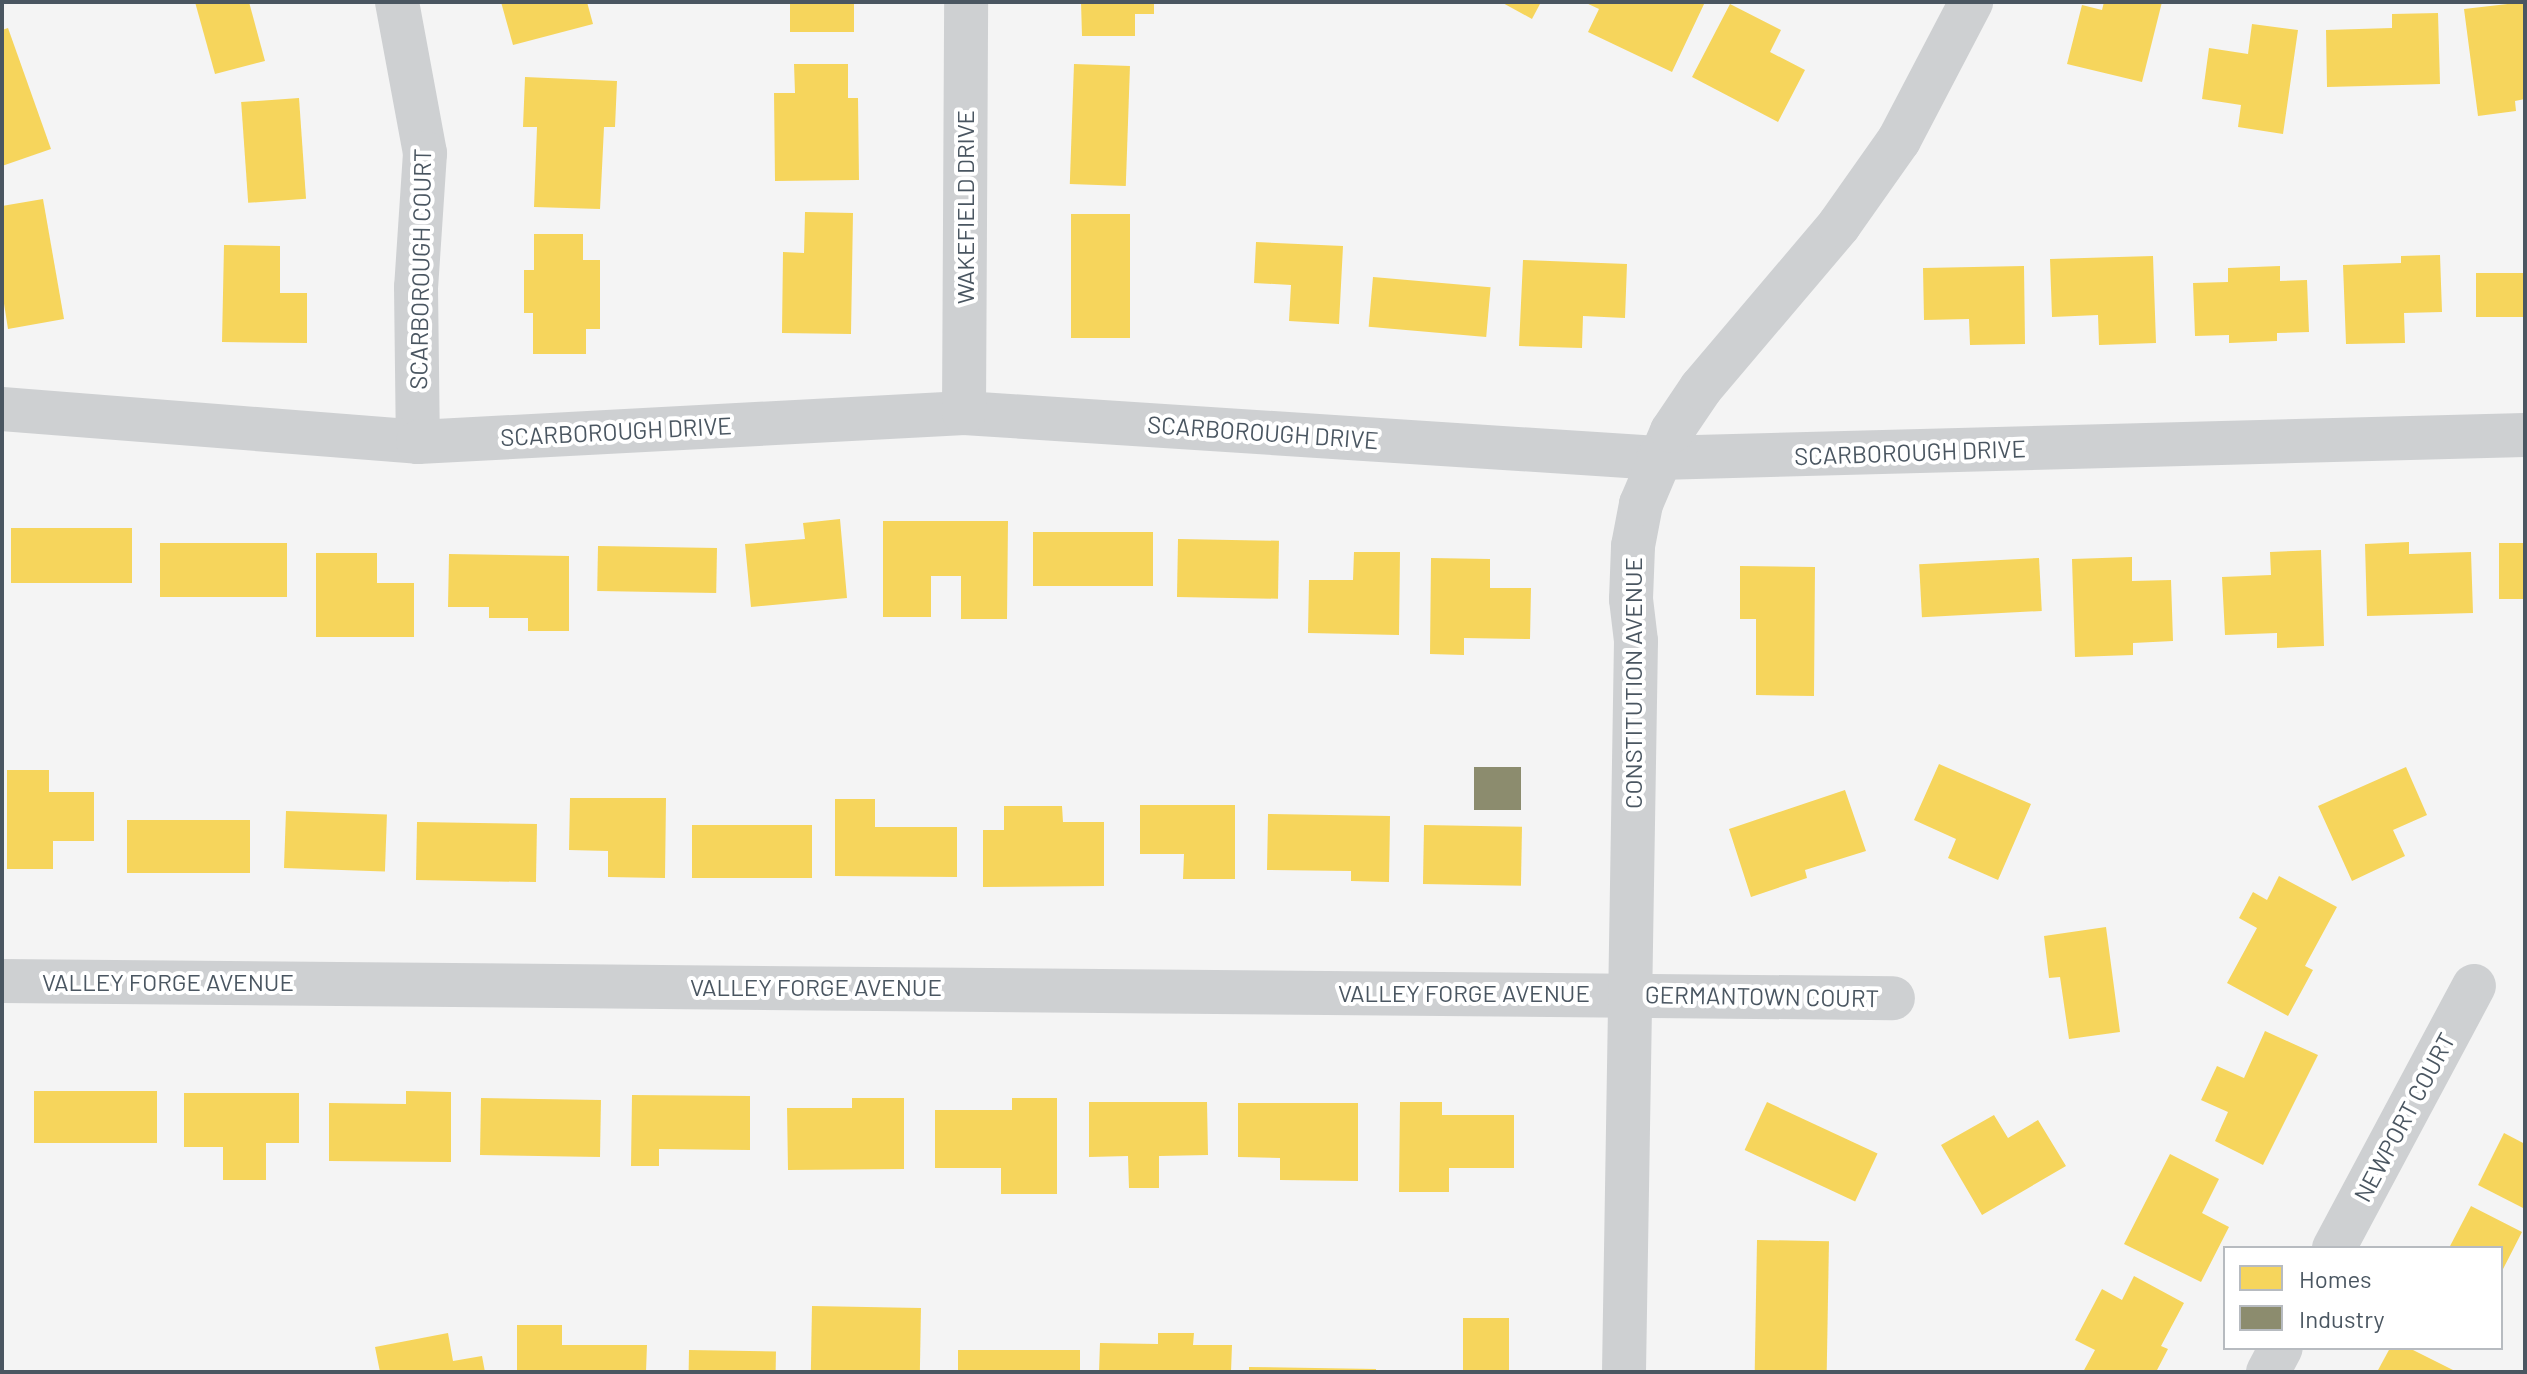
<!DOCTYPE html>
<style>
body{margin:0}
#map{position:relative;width:2527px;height:1374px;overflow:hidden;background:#f4f4f4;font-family:Barlow,sans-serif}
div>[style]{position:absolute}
.homes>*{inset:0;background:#f6d55c;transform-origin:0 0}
.industry>*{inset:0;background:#8c8c6e;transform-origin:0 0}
.minor>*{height:44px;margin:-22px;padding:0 22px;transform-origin:22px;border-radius:22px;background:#ced0d2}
span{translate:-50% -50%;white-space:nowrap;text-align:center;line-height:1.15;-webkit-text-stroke:8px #fff;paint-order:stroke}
.street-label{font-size:24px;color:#4a5661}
.frame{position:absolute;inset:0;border:4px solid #4a5661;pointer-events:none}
.legend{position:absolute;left:2223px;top:1246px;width:280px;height:104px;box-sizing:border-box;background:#fff;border:2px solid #b7bbc0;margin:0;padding:10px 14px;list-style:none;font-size:24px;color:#4a5661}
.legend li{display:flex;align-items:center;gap:16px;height:40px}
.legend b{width:40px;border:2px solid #b7bbc0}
</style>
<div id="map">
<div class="homes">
<div style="clip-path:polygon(195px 2px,249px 2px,265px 61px,215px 74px)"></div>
<div style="clip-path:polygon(501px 2px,587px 2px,593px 24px,513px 45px)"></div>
<div style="left:790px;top:2px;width:64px;height:30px"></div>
<div style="clip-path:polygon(1081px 2px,1154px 2px,1154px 14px,1135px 14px,1135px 36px,1082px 36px)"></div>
<div style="clip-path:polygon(1501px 2px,1541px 2px,1532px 19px)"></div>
<div style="clip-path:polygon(1584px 2px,1705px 2px,1672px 72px,1588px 32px,1599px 9px)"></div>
<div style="clip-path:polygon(2104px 2px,2162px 2px,2142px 82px,2067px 64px,2082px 5px,2102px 10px)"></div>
<div style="clip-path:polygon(2525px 2px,2525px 99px,2515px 101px,2516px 111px,2478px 116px,2464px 9px)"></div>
<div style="clip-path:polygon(1730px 4px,1781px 30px,1770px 52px,1805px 70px,1778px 122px,1692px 77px)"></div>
<div style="clip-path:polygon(2438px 13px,2440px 84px,2327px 87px,2326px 30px,2392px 28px,2392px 14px)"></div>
<div style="clip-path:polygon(2252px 24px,2298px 30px,2283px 134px,2238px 127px,2241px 105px,2202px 99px,2209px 48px,2248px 54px)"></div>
<div style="clip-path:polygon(8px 28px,51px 149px,2px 166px,2px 30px)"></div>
<div style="clip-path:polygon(794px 64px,848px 64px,848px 98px,858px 98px,859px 180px,775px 181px,774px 93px,795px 93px)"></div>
<div style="left:1074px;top:64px;width:56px;height:120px;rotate:2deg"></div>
<div style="clip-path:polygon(525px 77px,617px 81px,615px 127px,604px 127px,600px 209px,534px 207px,537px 127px,523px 127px)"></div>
<div style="left:299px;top:98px;width:101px;height:58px;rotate:86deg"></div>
<div style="clip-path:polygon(43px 199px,64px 319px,8px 329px,2px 291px,2px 206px)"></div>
<div style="clip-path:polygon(805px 212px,853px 213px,851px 334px,782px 333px,783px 252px,804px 253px)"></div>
<div style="left:1071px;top:214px;width:59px;height:124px"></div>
<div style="clip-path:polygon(534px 234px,583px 234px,583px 260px,600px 260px,600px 329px,586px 329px,586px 354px,533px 354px,533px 313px,524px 313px,524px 270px,534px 270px)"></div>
<div style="clip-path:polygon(1256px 242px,1343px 246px,1339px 324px,1289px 321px,1291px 285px,1254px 283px)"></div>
<div style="clip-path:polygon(224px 245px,280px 246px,280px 293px,307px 293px,307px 343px,222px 342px)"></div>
<div style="clip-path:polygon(2440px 255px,2442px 312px,2404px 313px,2405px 343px,2346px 344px,2343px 265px,2401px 263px,2401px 256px)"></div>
<div style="clip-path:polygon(2153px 256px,2156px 343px,2099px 345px,2098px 315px,2052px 317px,2050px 259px)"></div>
<div style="clip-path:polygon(1523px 260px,1627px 264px,1625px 318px,1583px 316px,1582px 348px,1519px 346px)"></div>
<div style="clip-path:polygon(2024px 266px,2025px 344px,1970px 345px,1969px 319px,1924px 320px,1923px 268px)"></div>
<div style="clip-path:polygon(2280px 266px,2280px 281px,2307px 280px,2309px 332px,2277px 333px,2277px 341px,2229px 343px,2229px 335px,2195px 336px,2193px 283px,2228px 282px,2228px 268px)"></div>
<div style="left:2525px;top:273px;width:44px;height:49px;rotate:90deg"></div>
<div style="left:1373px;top:277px;width:118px;height:50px;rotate:5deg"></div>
<div style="clip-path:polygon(840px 519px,847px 598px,751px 607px,745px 544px,805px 539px,803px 523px)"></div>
<div style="clip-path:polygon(883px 521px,1008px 521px,1007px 619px,961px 619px,961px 576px,931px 576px,931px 617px,883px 617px)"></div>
<div style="left:11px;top:528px;width:121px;height:55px"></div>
<div style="left:1033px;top:532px;width:120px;height:54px"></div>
<div style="left:1178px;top:539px;width:101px;height:58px;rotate:1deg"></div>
<div style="clip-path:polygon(2409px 542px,2409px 554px,2471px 552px,2473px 613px,2367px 616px,2365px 544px)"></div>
<div style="left:160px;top:543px;width:127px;height:54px"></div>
<div style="left:2525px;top:543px;width:56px;height:26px;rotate:90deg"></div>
<div style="left:598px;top:546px;width:119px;height:45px;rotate:1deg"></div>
<div style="clip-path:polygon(2321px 550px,2324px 646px,2277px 648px,2277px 633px,2225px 635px,2222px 577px,2271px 575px,2270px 552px)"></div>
<div style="clip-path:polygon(1354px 552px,1400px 552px,1399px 635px,1308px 633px,1309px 580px,1353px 580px)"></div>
<div style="clip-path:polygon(316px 553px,377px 553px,377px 583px,414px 583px,414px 637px,316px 637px)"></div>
<div style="clip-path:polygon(449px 554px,569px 556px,569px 631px,528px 631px,528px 618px,489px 618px,489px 607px,448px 607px)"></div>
<div style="clip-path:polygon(2132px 557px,2132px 581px,2171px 580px,2173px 641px,2133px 643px,2133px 655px,2075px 657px,2072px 559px)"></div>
<div style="clip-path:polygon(1431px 558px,1490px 559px,1490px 588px,1531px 588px,1530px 639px,1464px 638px,1464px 655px,1430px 654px)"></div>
<div style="left:2039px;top:558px;width:53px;height:120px;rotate:87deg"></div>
<div style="clip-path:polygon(1740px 566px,1815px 567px,1814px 696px,1756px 695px,1756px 619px,1740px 619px)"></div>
<div style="clip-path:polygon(1939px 764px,2031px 804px,1998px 880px,1948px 858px,1956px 839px,1914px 820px)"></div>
<div style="clip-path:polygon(2406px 767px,2427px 815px,2393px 830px,2405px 856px,2352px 881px,2318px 806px)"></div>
<div style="clip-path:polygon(7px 770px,49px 770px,49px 792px,94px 792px,94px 841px,53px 841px,53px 869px,7px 869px)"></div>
<div style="clip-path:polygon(1845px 790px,1866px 851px,1805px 870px,1807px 878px,1751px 897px,1729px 829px)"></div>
<div style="clip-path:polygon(570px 798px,666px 798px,665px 878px,608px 877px,608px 851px,569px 850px)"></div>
<div style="clip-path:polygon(835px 799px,875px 799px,875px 827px,957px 827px,957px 877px,835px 876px)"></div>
<div style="clip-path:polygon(1140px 805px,1235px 805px,1235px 879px,1183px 879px,1184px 854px,1140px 854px)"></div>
<div style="clip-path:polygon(1004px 806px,1062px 806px,1063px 822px,1104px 822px,1104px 886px,983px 887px,983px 830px,1004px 830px)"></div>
<div style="left:286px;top:811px;width:101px;height:57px;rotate:2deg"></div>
<div style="clip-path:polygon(1268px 814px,1390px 816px,1389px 882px,1351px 881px,1351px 871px,1267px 870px)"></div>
<div style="left:127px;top:820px;width:123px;height:53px"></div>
<div style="left:417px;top:822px;width:120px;height:58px;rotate:1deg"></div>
<div style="left:692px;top:825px;width:120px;height:53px"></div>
<div style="left:1424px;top:825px;width:98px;height:59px;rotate:1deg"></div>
<div style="clip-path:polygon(2279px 876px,2337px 907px,2305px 966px,2313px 970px,2288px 1016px,2227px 983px,2257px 928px,2239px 918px,2253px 892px,2267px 900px)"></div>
<div style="clip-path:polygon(2106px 927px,2120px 1032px,2069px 1039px,2060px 977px,2049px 978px,2044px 936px)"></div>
<div style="clip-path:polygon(2265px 1031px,2318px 1055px,2263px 1165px,2215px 1141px,2228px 1112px,2201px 1100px,2217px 1066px,2244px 1078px)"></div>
<div style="left:34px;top:1091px;width:123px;height:52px"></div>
<div style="clip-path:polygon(406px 1091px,451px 1092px,451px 1162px,329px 1161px,329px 1103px,406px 1104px)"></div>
<div style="clip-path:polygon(184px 1093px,299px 1093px,299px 1143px,266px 1143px,266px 1180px,223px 1180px,223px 1147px,184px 1147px)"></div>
<div style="clip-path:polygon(632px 1095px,750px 1096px,750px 1150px,659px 1149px,659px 1166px,631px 1166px)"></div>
<div style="left:481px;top:1098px;width:120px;height:57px;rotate:1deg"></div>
<div style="clip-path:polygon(852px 1098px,904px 1098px,904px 1169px,788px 1170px,787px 1108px,852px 1108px)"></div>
<div style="clip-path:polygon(1012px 1098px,1057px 1098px,1057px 1194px,1001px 1194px,1001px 1168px,935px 1168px,935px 1110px,1012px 1110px)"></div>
<div style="clip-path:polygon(1089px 1102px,1207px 1102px,1208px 1155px,1159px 1156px,1159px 1188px,1129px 1188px,1128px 1156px,1089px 1157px)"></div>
<div style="clip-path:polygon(1400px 1102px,1442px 1102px,1442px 1115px,1514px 1115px,1514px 1168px,1449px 1168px,1449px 1192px,1399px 1192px)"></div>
<div style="left:1767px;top:1102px;width:122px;height:53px;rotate:25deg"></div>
<div style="clip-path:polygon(1238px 1103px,1358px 1103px,1358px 1181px,1280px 1180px,1280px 1158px,1238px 1157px)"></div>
<div style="clip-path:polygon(1994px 1115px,2008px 1138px,2038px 1120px,2066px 1166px,1982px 1215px,1941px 1145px)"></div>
<div style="clip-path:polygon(2504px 1133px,2525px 1144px,2525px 1209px,2478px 1185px)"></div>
<div style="clip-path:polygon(2170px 1154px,2219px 1179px,2202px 1213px,2229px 1227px,2201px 1282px,2124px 1244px)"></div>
<div style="clip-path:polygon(2471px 1206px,2522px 1232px,2501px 1273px,2501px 1248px,2449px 1248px)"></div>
<div style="left:1757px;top:1240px;width:72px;height:132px;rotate:1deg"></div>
<div style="clip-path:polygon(2134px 1276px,2184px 1303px,2161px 1346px,2168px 1349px,2156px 1372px,2083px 1372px,2095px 1350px,2075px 1340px,2102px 1289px,2122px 1300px)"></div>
<div style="left:812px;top:1306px;width:109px;height:66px;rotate:1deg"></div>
<div style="left:1463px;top:1318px;width:46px;height:54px"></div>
<div style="clip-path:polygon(517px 1325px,562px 1325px,562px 1345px,647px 1345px,646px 1372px,517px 1372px)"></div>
<div style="clip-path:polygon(448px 1333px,453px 1361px,482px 1356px,485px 1372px,380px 1372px,375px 1347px)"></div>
<div style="clip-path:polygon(1158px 1333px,1194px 1333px,1193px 1345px,1232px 1345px,1231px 1372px,1099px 1372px,1100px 1343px,1158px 1344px)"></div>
<div style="clip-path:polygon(2390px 1348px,2409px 1348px,2457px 1372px,2377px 1372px)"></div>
<div style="left:689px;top:1350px;width:87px;height:22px;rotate:1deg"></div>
<div style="left:958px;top:1350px;width:122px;height:22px"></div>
<div style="clip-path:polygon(1249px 1367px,1376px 1369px,1376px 1372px,1249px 1372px)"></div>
</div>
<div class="industry">
<div style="left:1474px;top:767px;width:47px;height:43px"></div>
</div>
<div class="minor">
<div style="left:397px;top:2px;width:154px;rotate:79.5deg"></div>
<div style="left:425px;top:153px;width:134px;rotate:93.8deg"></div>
<div style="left:416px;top:287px;width:155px;rotate:89.3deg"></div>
<div style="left:2px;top:409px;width:417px;rotate:4.5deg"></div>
<div style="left:418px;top:442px;width:547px;rotate:-3.04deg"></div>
<div style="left:964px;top:413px;width:695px;rotate:3.71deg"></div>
<div style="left:1658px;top:458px;width:867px;rotate:-1.52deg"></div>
<div style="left:964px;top:413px;width:411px;rotate:-89.7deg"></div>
<div style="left:2px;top:981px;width:1891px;rotate:0.52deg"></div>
<div style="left:2334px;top:1248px;width:297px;rotate:-61.9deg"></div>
<div style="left:1624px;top:1372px;width:731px;rotate:-89.06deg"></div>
<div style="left:1636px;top:641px;width:42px;rotate:-96.8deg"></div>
<div style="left:1631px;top:599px;width:53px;rotate:-87.8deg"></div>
<div style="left:1633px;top:546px;width:43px;rotate:-79.2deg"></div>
<div style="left:1641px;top:504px;width:79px;rotate:-67deg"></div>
<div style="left:1672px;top:431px;width:52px;rotate:-56deg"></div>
<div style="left:1701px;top:388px;width:214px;rotate:-49.7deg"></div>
<div style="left:1839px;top:225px;width:104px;rotate:-54.8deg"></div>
<div style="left:1899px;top:140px;width:156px;rotate:-62.4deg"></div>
<div style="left:2268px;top:1372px;width:27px;rotate:-62deg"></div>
</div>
<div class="street-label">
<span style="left:965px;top:207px;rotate:-90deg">WAKEFIELD DRIVE</span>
<span style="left:420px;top:269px;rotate:-89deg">SCARBOROUGH COURT</span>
<span style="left:616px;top:431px;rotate:-3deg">SCARBOROUGH DRIVE</span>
<span style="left:1263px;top:432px;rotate:4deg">SCARBOROUGH DRIVE</span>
<span style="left:1910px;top:452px;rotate:-2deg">SCARBOROUGH DRIVE</span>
<span style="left:1633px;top:683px;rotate:-90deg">CONSTITUTION AVENUE</span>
<span style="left:168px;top:982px">VALLEY FORGE AVENUE</span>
<span style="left:816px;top:987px">VALLEY FORGE AVENUE</span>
<span style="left:1464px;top:993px">VALLEY FORGE AVENUE</span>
<span style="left:1762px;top:996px;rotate:1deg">GERMANTOWN COURT</span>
<span style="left:2404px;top:1117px;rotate:-62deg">NEWPORT COURT</span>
</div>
<div class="frame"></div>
<ul class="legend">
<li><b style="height:22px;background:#f6d55c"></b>Homes</li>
<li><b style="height:22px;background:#8c8c6e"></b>Industry</li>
</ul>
</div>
